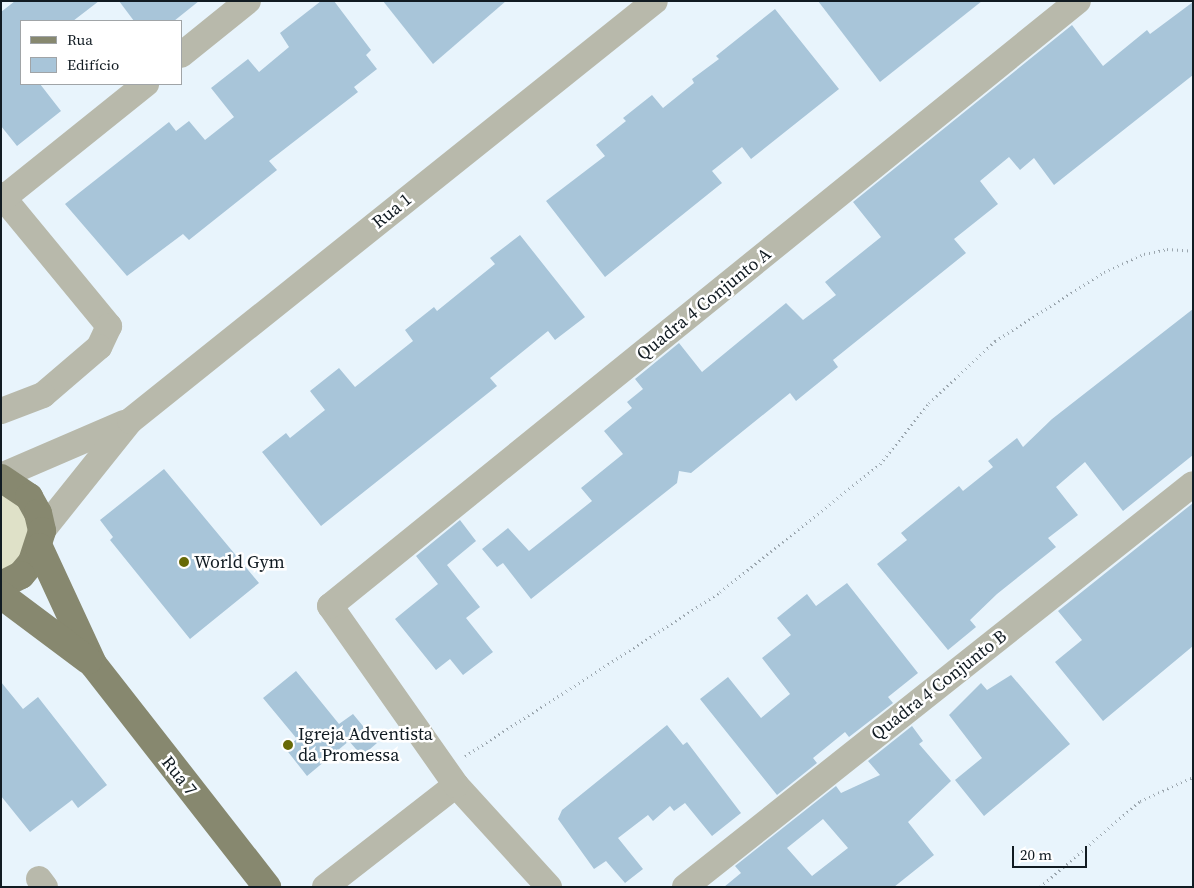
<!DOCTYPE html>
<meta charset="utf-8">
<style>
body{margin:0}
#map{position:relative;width:1194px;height:888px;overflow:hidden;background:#e8f4fc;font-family:"Source Serif 4",serif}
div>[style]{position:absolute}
.green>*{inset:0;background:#dfe1c8}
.building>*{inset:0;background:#a8c5d9}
.path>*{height:3px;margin-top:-1.5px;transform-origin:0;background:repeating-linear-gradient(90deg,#9ca7af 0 1px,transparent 0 5px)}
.minor>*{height:26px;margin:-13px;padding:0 13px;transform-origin:13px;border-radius:13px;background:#b8b9ab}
.major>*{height:28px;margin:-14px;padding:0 14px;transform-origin:14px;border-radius:14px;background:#87886f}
.dots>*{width:14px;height:14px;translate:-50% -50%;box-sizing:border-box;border:2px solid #fff;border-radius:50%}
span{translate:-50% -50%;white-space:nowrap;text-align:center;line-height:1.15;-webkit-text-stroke:5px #fff;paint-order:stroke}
.street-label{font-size:18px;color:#111b22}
.poi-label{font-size:18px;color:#111b22}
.left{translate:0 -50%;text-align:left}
.frame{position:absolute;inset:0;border:2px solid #111b22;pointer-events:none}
.legend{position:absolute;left:20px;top:20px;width:162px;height:65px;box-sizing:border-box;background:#fff;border:1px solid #a0a4a7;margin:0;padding:6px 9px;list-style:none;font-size:15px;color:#111b22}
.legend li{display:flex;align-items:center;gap:10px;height:25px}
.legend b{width:25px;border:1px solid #a0a4a7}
.scale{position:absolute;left:1012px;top:846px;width:75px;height:22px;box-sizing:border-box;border:2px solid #111b22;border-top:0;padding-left:6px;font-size:15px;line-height:18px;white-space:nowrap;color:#111b22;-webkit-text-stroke:4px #fff;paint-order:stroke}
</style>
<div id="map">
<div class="green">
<div style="clip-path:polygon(1px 489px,12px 494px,31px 528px,26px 554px,1px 575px)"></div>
</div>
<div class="building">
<div style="clip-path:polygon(15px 1px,99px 1px,73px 21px,21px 21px,21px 84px,40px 84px,61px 111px,17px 146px,1px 126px,1px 12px)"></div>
<div style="clip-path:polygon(119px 1px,199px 1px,174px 21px,134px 21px)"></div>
<div style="clip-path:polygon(321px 1px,334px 1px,371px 50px,366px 55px,377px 69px,354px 87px,358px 92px,269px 161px,277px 170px,189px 240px,183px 234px,127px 276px,65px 204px,169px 122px,176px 131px,189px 121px,205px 140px,234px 117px,211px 88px,248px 59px,259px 72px,289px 47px,280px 33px)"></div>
<div style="clip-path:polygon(383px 1px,506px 1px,433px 64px)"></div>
<div style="clip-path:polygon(818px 1px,982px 1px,880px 82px)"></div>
<div style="clip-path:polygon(1193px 2px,1193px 75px,1054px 185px,1034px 158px,1020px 170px,1009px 157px,980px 181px,998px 204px,954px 239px,966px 253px,833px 360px,838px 367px,796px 401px,790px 393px,691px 473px,679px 471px,677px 483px,531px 599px,503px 563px,497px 567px,482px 549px,508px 528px,529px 551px,592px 501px,581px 488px,623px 454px,604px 431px,632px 408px,627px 402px,643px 389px,635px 379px,679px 343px,702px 372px,786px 303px,803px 320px,836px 295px,825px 282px,881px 237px,853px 202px,1072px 25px,1103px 66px,1147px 30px,1150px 34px)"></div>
<div style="clip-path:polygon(775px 9px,839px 89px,751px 159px,742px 147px,712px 171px,722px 183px,605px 277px,546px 201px,605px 156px,596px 145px,626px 121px,623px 118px,652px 95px,663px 108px,694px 83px,692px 79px,719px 59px,716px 56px)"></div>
<div style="clip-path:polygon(520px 235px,585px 317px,555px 340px,548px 331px,490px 378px,497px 386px,321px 526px,262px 452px,286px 433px,290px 438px,325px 410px,310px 391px,339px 368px,355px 387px,413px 341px,405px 330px,434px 307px,437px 311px,495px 264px,490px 258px)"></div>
<div style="clip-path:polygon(1193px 309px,1193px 455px,1123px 511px,1085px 462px,1056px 487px,1078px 515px,1048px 538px,1056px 547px,997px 594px,970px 620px,976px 627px,948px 650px,877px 564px,907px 540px,901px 533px,959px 486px,963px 491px,993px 467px,988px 461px,1017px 438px,1023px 447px,1052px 419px)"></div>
<div style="clip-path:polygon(164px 469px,259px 583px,190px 639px,110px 540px,113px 537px,100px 520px)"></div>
<div style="clip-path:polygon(1193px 503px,1193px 646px,1103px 721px,1055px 662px,1082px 640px,1058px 611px)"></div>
<div style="clip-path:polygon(460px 520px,476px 541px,447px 565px,480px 607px,466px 618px,493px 652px,463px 675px,450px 659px,436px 670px,395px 619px,438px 584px,416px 556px)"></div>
<div style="clip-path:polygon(847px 583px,918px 673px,888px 697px,893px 703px,849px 737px,845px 732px,813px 758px,817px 763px,777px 795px,700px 699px,728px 677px,761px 718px,790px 694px,762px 658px,791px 635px,777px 618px,807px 594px,816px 606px)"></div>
<div style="clip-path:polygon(296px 671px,339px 724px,353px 714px,377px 743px,362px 756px,349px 741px,307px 776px,285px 748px,297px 739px,263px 698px)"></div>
<div style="clip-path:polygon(1011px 675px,1070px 744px,984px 816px,955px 780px,982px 758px,949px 715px,981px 683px,987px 690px)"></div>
<div style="clip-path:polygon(1px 682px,23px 709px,38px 697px,107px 785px,78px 808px,72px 800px,30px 832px,1px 796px)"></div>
<div style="clip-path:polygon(667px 725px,683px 745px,687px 742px,741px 813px,712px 836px,685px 803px,674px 811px,670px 806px,653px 821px,648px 815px,618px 838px,643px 869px,625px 883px,606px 861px,594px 869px,558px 819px,562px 810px)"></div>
<div style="clip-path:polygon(evenodd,912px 726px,923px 741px,919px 744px,951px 781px,908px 822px,934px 855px,894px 887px,724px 887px,741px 873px,735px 866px,836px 786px,841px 793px,880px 775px,868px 761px,912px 726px,823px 819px,848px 848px,812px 876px,787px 848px,823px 819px)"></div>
</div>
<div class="path">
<div style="left:465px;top:756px;width:303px;rotate:-32.7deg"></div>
<div style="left:720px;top:592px;width:205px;rotate:-38.7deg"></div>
<div style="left:880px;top:464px;width:78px;rotate:-51.2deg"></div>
<div style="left:929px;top:403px;width:91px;rotate:-43.2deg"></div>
<div style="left:995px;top:341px;width:129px;rotate:-32.3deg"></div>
<div style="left:1104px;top:272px;width:44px;rotate:-24.2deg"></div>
<div style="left:1144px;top:254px;width:24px;rotate:-12deg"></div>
<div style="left:1167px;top:249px;width:26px;rotate:4deg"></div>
<div style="left:1040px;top:887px;width:132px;rotate:-40.7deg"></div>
<div style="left:1140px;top:801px;width:58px;rotate:-24.4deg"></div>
</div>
<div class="minor">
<div style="left:181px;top:55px;width:86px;rotate:-38.9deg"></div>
<div style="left:1px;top:195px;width:170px;rotate:50.5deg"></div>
<div style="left:109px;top:326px;width:23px;rotate:115deg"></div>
<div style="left:99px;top:347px;width:74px;rotate:139.4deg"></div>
<div style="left:43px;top:395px;width:45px;rotate:159.1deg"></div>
<div style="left:1px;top:200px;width:186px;rotate:-38.7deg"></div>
<div style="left:1px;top:476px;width:134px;rotate:-23.3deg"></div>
<div style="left:42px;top:531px;width:141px;rotate:-51.3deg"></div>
<div style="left:130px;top:421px;width:672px;rotate:-38.66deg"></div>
<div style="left:39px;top:879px;width:10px;rotate:53deg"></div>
<div style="left:325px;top:887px;width:166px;rotate:-37.9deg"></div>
<div style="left:549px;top:887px;width:138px;rotate:-132.4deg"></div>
<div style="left:456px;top:785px;width:219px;rotate:-125.1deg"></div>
<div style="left:330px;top:606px;width:962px;rotate:-38.97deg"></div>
<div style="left:685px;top:887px;width:648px;rotate:-38.43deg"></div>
</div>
<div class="major">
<div style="left:1px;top:478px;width:34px;rotate:34deg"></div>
<div style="left:29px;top:497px;width:18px;rotate:61deg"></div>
<div style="left:38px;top:513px;width:18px;rotate:77deg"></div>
<div style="left:42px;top:531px;width:33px;rotate:108deg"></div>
<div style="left:32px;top:562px;width:17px;rotate:130deg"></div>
<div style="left:21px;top:575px;width:22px;rotate:153deg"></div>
<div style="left:39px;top:547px;width:129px;rotate:65.2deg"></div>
<div style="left:93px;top:664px;width:283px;rotate:52deg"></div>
<div style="left:1px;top:595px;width:109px;rotate:36.8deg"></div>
</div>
<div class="dots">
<div style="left:184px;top:562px;background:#676906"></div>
<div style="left:288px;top:745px;background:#676906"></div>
</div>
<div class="street-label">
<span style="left:392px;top:211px;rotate:-39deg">Rua 1</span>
<span style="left:704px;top:304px;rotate:-39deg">Quadra 4 Conjunto A</span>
<span style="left:939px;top:685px;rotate:-38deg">Quadra 4 Conjunto B</span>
<span style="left:179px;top:776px;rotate:51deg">Rua 7</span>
</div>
<div class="poi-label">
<span class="left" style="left:194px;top:562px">World Gym</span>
<span class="left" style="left:298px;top:745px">Igreja Adventista<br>da Promessa</span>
</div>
<div class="frame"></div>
<ul class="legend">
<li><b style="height:6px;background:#87886f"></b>Rua</li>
<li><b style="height:14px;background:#a8c5d9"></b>Edifício</li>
</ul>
<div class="scale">20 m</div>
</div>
